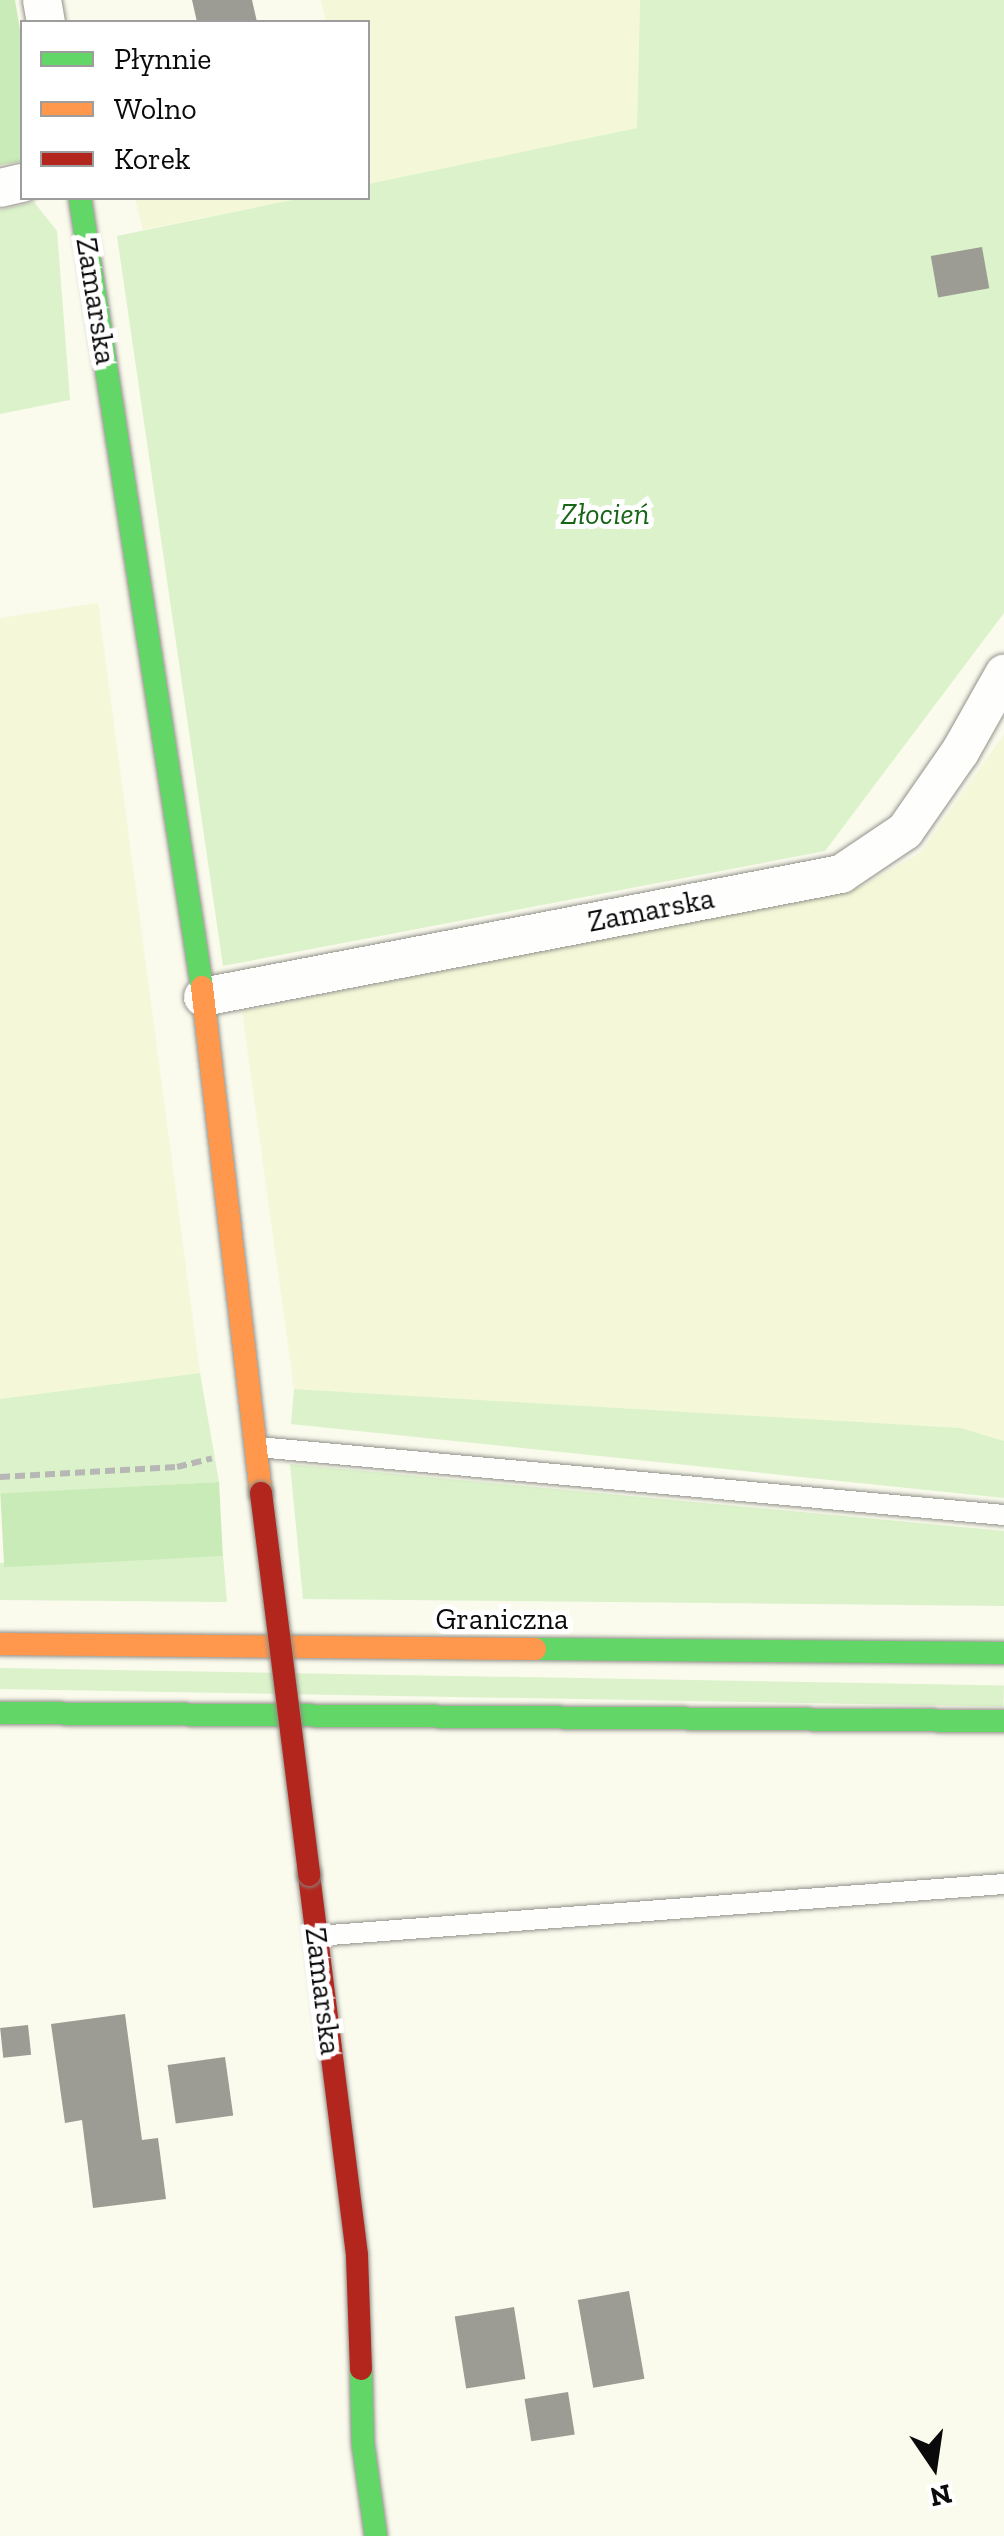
<!DOCTYPE html>
<meta charset="utf-8">
<style>
body{margin:0}
#map{position:relative;width:1004px;height:2536px;overflow:hidden;background:#fafaed;font-family:"Zilla Slab",serif}
div>[style]{position:absolute}
.farmland>*{inset:0;background:#f5f8d8}
.green>*{inset:0;background:#dbf2cb;transform-origin:0 0}
.forest>*{inset:0;background:#c9ebb8;transform-origin:0 0}
.building>*{inset:0;background:#9c9b94;transform-origin:0 0}
.path>*{height:6px;margin-top:-3px;transform-origin:0;background:repeating-linear-gradient(90deg,#b7b7b5 0 10px,transparent 0 15px)}
.roads{filter:drop-shadow(0 0 2px #92928c) drop-shadow(0 0 2px #92928c)}
.lane>*{height:20px;margin:-10px;padding:0 10px;transform-origin:10px;border-radius:10px;background:#fefefc}
.street>*{height:38px;margin:-19px;padding:0 19px;transform-origin:19px;border-radius:19px;background:#fefefc}
.fast>*{height:22px;margin:-11px;padding:0 11px;transform-origin:11px;border-radius:11px;background:#63d668}
.slow>*{height:22px;margin:-11px;padding:0 11px;transform-origin:11px;border-radius:11px;background:#ff974d}
.jam>*{height:22px;margin:-11px;padding:0 11px;transform-origin:11px;border-radius:11px;background:#b3261e}
.bridges{filter:drop-shadow(0 0 2px #898983) drop-shadow(0 0 2px #898983)}
.jam-bridge>*{height:22px;margin:-11px;padding:0 11px;transform-origin:11px;border-radius:11px;background:#b3261e}
span{translate:-50% -50%;white-space:nowrap;text-align:center;line-height:1.15;-webkit-text-stroke:10px #fff;paint-order:stroke}
.street-label{font-size:30px;color:#0a0a0a}
.park-label{font-size:30px;color:#176617;font-style:italic}
.legend{position:absolute;left:20px;top:20px;width:350px;height:180px;box-sizing:border-box;background:#fff;border:2px solid #9d9d9d;margin:0;padding:12px 18px;list-style:none;font-size:30px;color:#0a0a0a}
.legend li{display:flex;align-items:center;gap:20px;height:50px}
.legend b{width:50px;border:2px solid #9d9d9d}
.north{position:absolute;left:884px;top:2416px;width:100px;height:100px;-webkit-text-stroke:8px #fff;paint-order:stroke;rotate:167deg;font-size:28px;font-weight:700;line-height:40px;text-align:center;color:#0a0a0a}
.north::after{content:'';display:block;margin:auto;width:35px;height:45px;background:#0a0a0a;clip-path:polygon(50% 0,100% 100%,50% 72%,0 100%)}
</style>
<div id="map">
<div class="farmland">
<div style="clip-path:polygon(321px 0,640px 0,637px 128px,368px 184px,368px 22px,326px 22px)"></div>
<div style="clip-path:polygon(135px 198px,302px 198px,143px 230px)"></div>
<div style="clip-path:polygon(98px 603px,200px 1373px,0 1399px,0 618px)"></div>
<div style="clip-path:polygon(1004px 734px,1004px 1441px,961px 1428px,294px 1389px,242px 1011px,861px 887px,921px 852px)"></div>
</div>
<div class="green">
<div style="clip-path:polygon(640px 0,1004px 0,1004px 613px,825px 851px,223px 966px,117px 236px,302px 198px,368px 198px,368px 184px,637px 128px)"></div>
<div style="clip-path:polygon(34px 202px,57px 231px,70px 400px,0 414px,0 210px)"></div>
<div style="clip-path:polygon(200px 1373px,219px 1482px,0 1494px,0 1399px)"></div>
<div style="clip-path:polygon(294px 1389px,961px 1428px,1004px 1441px,1004px 1498px,291px 1424px)"></div>
<div style="clip-path:polygon(290px 1464px,1004px 1531px,1004px 1606px,303px 1599px)"></div>
<div style="clip-path:polygon(223px 1556px,227px 1602px,0 1600px,0 1563px)"></div>
<div style="left:0;top:1668px;width:1004px;height:21px;rotate:1deg"></div>
</div>
<div class="forest">
<div style="clip-path:polygon(0 0,15px 0,22px 41px,22px 161px,0 165px)"></div>
<div style="left:219px;top:1482px;width:74px;height:219px;rotate:87deg"></div>
</div>
<div class="building">
<div style="clip-path:polygon(192px 0,252px 0,257px 22px,197px 22px)"></div>
<div style="left:982px;top:247px;width:42px;height:52px;rotate:80deg"></div>
<div style="clip-path:polygon(125px 2014px,142px 2140px,158px 2138px,166px 2199px,93px 2208px,82px 2120px,65px 2123px,51px 2024px)"></div>
<div style="left:28px;top:2025px;width:30px;height:28px;rotate:84deg"></div>
<div style="left:225px;top:2057px;width:59px;height:58px;rotate:82deg"></div>
<div style="left:629px;top:2291px;width:89px;height:52px;rotate:80deg"></div>
<div style="left:514px;top:2307px;width:73px;height:60px;rotate:81deg"></div>
<div style="left:568px;top:2392px;width:43px;height:44px;rotate:81deg"></div>
</div>
<div class="path">
<div style="left:0;top:1477px;width:177px;rotate:-3.2deg"></div>
<div style="left:177px;top:1467px;width:36px;rotate:-14deg"></div>
</div>
<div class="roads">
<div class="lane">
<div style="left:258px;top:1447px;width:749px;rotate:5.21deg"></div>
<div style="left:317px;top:1936px;width:689px;rotate:-4.33deg"></div>
</div>
<div class="street">
<div style="left:42px;top:0;width:22px;rotate:80deg"></div>
<div style="left:0;top:188px;width:23px;rotate:-13deg"></div>
<div style="left:203px;top:997px;width:650px;rotate:-10.91deg"></div>
<div style="left:841px;top:874px;width:77px;rotate:-33.9deg"></div>
<div style="left:905px;top:831px;width:96px;rotate:-55.2deg"></div>
<div style="left:960px;top:752px;width:90px;rotate:-60.6deg"></div>
</div>
<div class="fast">
<div style="left:80px;top:198px;width:798px;rotate:81.21deg"></div>
<div style="left:535px;top:1649px;width:469px;rotate:0.5deg"></div>
<div style="left:0;top:1713px;width:1004px;rotate:0.46deg"></div>
<div style="left:361px;top:2369px;width:75px;rotate:88.5deg"></div>
<div style="left:363px;top:2444px;width:93px;rotate:82deg"></div>
</div>
<div class="slow">
<div style="left:202px;top:987px;width:509px;rotate:83.35deg"></div>
<div style="left:0;top:1644px;width:535px;rotate:0.54deg"></div>
</div>
<div class="jam">
<div style="left:309px;top:1875px;width:384px;rotate:82.8deg"></div>
<div style="left:357px;top:2256px;width:113px;rotate:88deg"></div>
</div>
</div>
<div class="bridges">
<div class="jam-bridge">
<div style="left:261px;top:1493px;width:385px;rotate:82.8deg"></div>
</div>
</div>
<div class="street-label">
<span style="left:96px;top:301px;rotate:81deg">Zamarska</span>
<span style="left:651px;top:910px;rotate:-11deg">Zamarska</span>
<span style="left:502px;top:1619px">Graniczna</span>
<span style="left:323px;top:1991px;rotate:83deg">Zamarska</span>
</div>
<div class="park-label">
<span style="left:605px;top:514px">Złocień</span>
</div>
<ul class="legend">
<li><b style="height:12px;background:#63d668"></b>Płynnie</li>
<li><b style="height:12px;background:#ff974d"></b>Wolno</li>
<li><b style="height:12px;background:#b3261e"></b>Korek</li>
</ul>
<div class="north">N</div>
</div>
